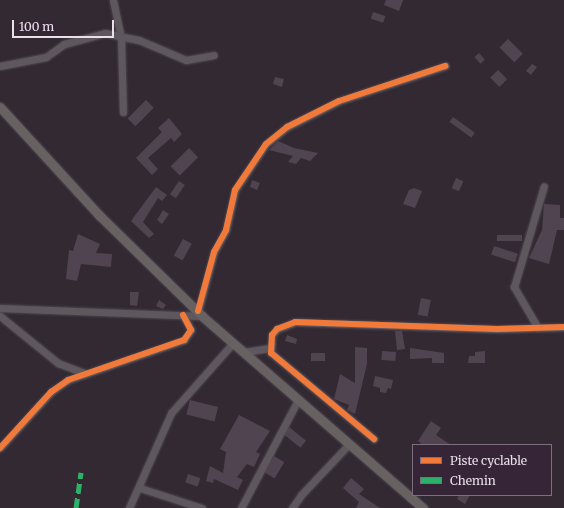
<!DOCTYPE html>
<style>
body{margin:0}
#map{position:relative;width:564px;height:508px;overflow:hidden;background:#322932;font-family:Merriweather,serif}
div>[style]{position:absolute}
.building>*{inset:0;background:#514451;transform-origin:0 0}
.roads{filter:drop-shadow(0 0 1px #4f4750) drop-shadow(0 0 1px #4f4750)}
.minor>*{height:7px;margin:-3.5px;padding:0 3.5px;transform-origin:3.5px;border-radius:3.5px;background:#5e585e}
.major>*{height:9px;margin:-4.5px;padding:0 4.5px;transform-origin:4.5px;border-radius:4.5px;background:#686161}
.quiet>*{height:5px;margin-top:-2.5px;transform-origin:0;background:repeating-linear-gradient(90deg,#2db169 0 10px,transparent 0 15px)}
.cycleway>*{height:6px;margin:-3px;padding:0 3px;transform-origin:3px;border-radius:3px;background:#f17a3a}
span{translate:-50% -50%;white-space:nowrap;text-align:center;line-height:1.15;-webkit-text-stroke:3.5px #352536;paint-order:stroke}
.legend{position:absolute;left:412px;top:444px;width:140px;height:52px;box-sizing:border-box;background:#352536;border:1px solid #7d6f7e;margin:0;padding:5px 7px;list-style:none;font-size:12px;color:#eadfea}
.legend li{display:flex;align-items:center;gap:8px;height:20px}
.legend b{width:20px;border:1px solid #7d6f7e}
.scale{position:absolute;left:12px;top:20px;width:102px;height:18px;box-sizing:border-box;border:2px solid #eadfea;border-top:0;padding-left:5px;font-size:12px;line-height:14px;white-space:nowrap;color:#eadfea;-webkit-text-stroke:3px #352536;paint-order:stroke}
</style>
<div id="map">
<div class="building">
<div style="clip-path:polygon(386px 0,403px 0,399px 11px,384px 5px)"></div>
<div style="left:373px;top:12px;width:13px;height:7px;rotate:18deg"></div>
<div style="left:508px;top:39px;width:21px;height:12px;rotate:45deg"></div>
<div style="left:479px;top:53px;width:9px;height:6px;rotate:49deg"></div>
<div style="clip-path:polygon(532px 64px,537px 67px,531px 75px,526px 71px)"></div>
<div style="left:498px;top:70px;width:13px;height:11px;rotate:45deg"></div>
<div style="clip-path:polygon(275px 77px,284px 79px,282px 87px,273px 84px)"></div>
<div style="left:146px;top:100px;width:11px;height:26px;rotate:45deg"></div>
<div style="left:453px;top:117px;width:27px;height:6px;rotate:36deg"></div>
<div style="clip-path:polygon(169px 118px,182px 134px,174px 142px,171px 138px,148px 158px,158px 169px,152px 175px,136px 158px,162px 132px,158px 128px)"></div>
<div style="clip-path:polygon(278px 141px,294px 148px,318px 153px,310px 161px,301px 158px,296px 164px,288px 162px,293px 156px,269px 150px)"></div>
<div style="left:189px;top:148px;width:13px;height:26px;rotate:45deg"></div>
<div style="left:456px;top:178px;width:8px;height:11px;rotate:23deg"></div>
<div style="clip-path:polygon(252px 180px,260px 183px,257px 190px,250px 187px)"></div>
<div style="left:179px;top:181px;width:7px;height:16px;rotate:34deg"></div>
<div style="clip-path:polygon(156px 187px,167px 195px,162px 201px,158px 198px,143px 222px,154px 234px,149px 238px,131px 221px)"></div>
<div style="clip-path:polygon(414px 188px,422px 191px,415px 208px,403px 204px,409px 190px)"></div>
<div style="clip-path:polygon(544px 204px,560px 205px,560px 218px,564px 218px,564px 230px,557px 230px,549px 264px,529px 258px,542px 230px)"></div>
<div style="clip-path:polygon(163px 210px,169px 214px,162px 224px,157px 220px)"></div>
<div style="clip-path:polygon(78px 234px,100px 244px,96px 253px,112px 254px,111px 267px,81px 264px,77px 281px,66px 279px,69px 250px,73px 251px)"></div>
<div style="left:497px;top:235px;width:25px;height:6px"></div>
<div style="left:183px;top:239px;width:10px;height:19px;rotate:29deg"></div>
<div style="left:494px;top:246px;width:25px;height:9px;rotate:18deg"></div>
<div style="clip-path:polygon(130px 292px,139px 292px,137px 306px,130px 305px)"></div>
<div style="left:421px;top:298px;width:10px;height:17px;rotate:11deg"></div>
<div style="clip-path:polygon(159px 300px,166px 305px,163px 309px,156px 306px)"></div>
<div style="clip-path:polygon(395px 331px,402px 331px,405px 349px,397px 350px)"></div>
<div style="clip-path:polygon(287px 335px,297px 339px,296px 344px,285px 341px)"></div>
<div style="clip-path:polygon(355px 347px,367px 348px,367px 364px,355px 414px,347px 410px,349px 405px,334px 399px,340px 374px,355px 383px)"></div>
<div style="clip-path:polygon(410px 348px,444px 353px,444px 363px,432px 363px,432px 358px,410px 359px)"></div>
<div style="left:382px;top:351px;width:14px;height:9px;rotate:4deg"></div>
<div style="clip-path:polygon(485px 351px,485px 363px,468px 363px,469px 356px,475px 356px,475px 352px)"></div>
<div style="left:311px;top:353px;width:14px;height:8px"></div>
<div style="clip-path:polygon(375px 376px,393px 380px,391px 389px,388px 388px,386px 393px,380px 392px,380px 388px,373px 386px)"></div>
<div style="left:190px;top:400px;width:29px;height:15px;rotate:14deg"></div>
<div style="clip-path:polygon(239px 415px,270px 431px,256px 452px,260px 454px,254px 467px,247px 464px,237px 477px,243px 480px,238px 490px,214px 479px,213px 483px,206px 481px,210px 466px,223px 473px,226px 452px,220px 449px)"></div>
<div style="clip-path:polygon(431px 421px,441px 428px,436px 435px,451px 445px,423px 445px,418px 441px)"></div>
<div style="left:289px;top:427px;width:22px;height:9px;rotate:39deg"></div>
<div style="left:274px;top:456px;width:12px;height:19px;rotate:31deg"></div>
<div style="left:188px;top:474px;width:13px;height:9px;rotate:18deg"></div>
<div style="clip-path:polygon(351px 478px,364px 489px,359px 494px,380px 508px,356px 508px,359px 502px,343px 488px)"></div>
<div style="clip-path:polygon(459px 495px,470px 495px,465px 504px,457px 499px)"></div>
</div>
<div class="roads">
<div class="minor">
<div style="left:113px;top:0;width:38px;rotate:78deg"></div>
<div style="left:121px;top:37px;width:75px;rotate:88.5deg"></div>
<div style="left:0;top:66px;width:47px;rotate:-11.1deg"></div>
<div style="left:46px;top:57px;width:22px;rotate:-36deg"></div>
<div style="left:64px;top:44px;width:42px;rotate:-15deg"></div>
<div style="left:105px;top:33px;width:35px;rotate:12deg"></div>
<div style="left:139px;top:40px;width:51px;rotate:23.1deg"></div>
<div style="left:186px;top:60px;width:28px;rotate:-10deg"></div>
<div style="left:0;top:308px;width:202px;rotate:2.3deg"></div>
<div style="left:198px;top:311px;width:61px;rotate:-74.8deg"></div>
<div style="left:214px;top:252px;width:25px;rotate:-61deg"></div>
<div style="left:226px;top:230px;width:41px;rotate:-77.3deg"></div>
<div style="left:235px;top:190px;width:55px;rotate:-56deg"></div>
<div style="left:266px;top:144px;width:27px;rotate:-39deg"></div>
<div style="left:287px;top:127px;width:58px;rotate:-26.6deg"></div>
<div style="left:339px;top:101px;width:112px;rotate:-18.3deg"></div>
<div style="left:0;top:316px;width:75px;rotate:39deg"></div>
<div style="left:58px;top:363px;width:28px;rotate:21deg"></div>
<div style="left:538px;top:328px;width:48px;rotate:-120.3deg"></div>
<div style="left:514px;top:287px;width:105px;rotate:-73.5deg"></div>
<div style="left:244px;top:352px;width:26px;rotate:-9deg"></div>
<div style="left:374px;top:439px;width:134px;rotate:-140.1deg"></div>
<div style="left:271px;top:353px;width:18px;rotate:-87deg"></div>
<div style="left:272px;top:335px;width:8px;rotate:-50deg"></div>
<div style="left:277px;top:329px;width:19px;rotate:-21deg"></div>
<div style="left:295px;top:322px;width:202px;rotate:2deg"></div>
<div style="left:497px;top:329px;width:67px;rotate:-1.7deg"></div>
<div style="left:0;top:448px;width:76px;rotate:-47.7deg"></div>
<div style="left:51px;top:392px;width:21px;rotate:-35deg"></div>
<div style="left:68px;top:380px;width:123px;rotate:-19deg"></div>
<div style="left:184px;top:340px;width:12px;rotate:-55deg"></div>
<div style="left:191px;top:330px;width:17px;rotate:-118deg"></div>
<div style="left:140px;top:488px;width:65px;rotate:17.9deg"></div>
<div style="left:129px;top:508px;width:104px;rotate:-66.1deg"></div>
<div style="left:171px;top:413px;width:94px;rotate:-48.5deg"></div>
<div style="left:241px;top:508px;width:122px;rotate:-62.2deg"></div>
<div style="left:292px;top:508px;width:16px;rotate:-55deg"></div>
<div style="left:301px;top:495px;width:70px;rotate:-46.7deg"></div>
</div>
<div class="major">
<div style="left:0;top:107px;width:147px;rotate:47.5deg"></div>
<div style="left:99px;top:215px;width:144px;rotate:44.4deg"></div>
<div style="left:202px;top:316px;width:293px;rotate:41deg"></div>
</div>
</div>
<div class="quiet">
<div style="left:76px;top:508px;width:36px;rotate:-82deg"></div>
</div>
<div class="cycleway">
<div style="left:198px;top:311px;width:61px;rotate:-74.8deg"></div>
<div style="left:214px;top:252px;width:25px;rotate:-61deg"></div>
<div style="left:226px;top:230px;width:41px;rotate:-77.3deg"></div>
<div style="left:235px;top:190px;width:55px;rotate:-56deg"></div>
<div style="left:266px;top:144px;width:27px;rotate:-39deg"></div>
<div style="left:287px;top:127px;width:58px;rotate:-26.6deg"></div>
<div style="left:339px;top:101px;width:112px;rotate:-18.3deg"></div>
<div style="left:374px;top:439px;width:134px;rotate:-140.1deg"></div>
<div style="left:271px;top:353px;width:18px;rotate:-87deg"></div>
<div style="left:272px;top:335px;width:8px;rotate:-50deg"></div>
<div style="left:277px;top:329px;width:19px;rotate:-21deg"></div>
<div style="left:295px;top:322px;width:202px;rotate:2deg"></div>
<div style="left:497px;top:329px;width:67px;rotate:-1.7deg"></div>
<div style="left:0;top:448px;width:76px;rotate:-47.7deg"></div>
<div style="left:51px;top:392px;width:21px;rotate:-35deg"></div>
<div style="left:68px;top:380px;width:123px;rotate:-19deg"></div>
<div style="left:184px;top:340px;width:12px;rotate:-55deg"></div>
<div style="left:191px;top:330px;width:17px;rotate:-118deg"></div>
</div>
<ul class="legend">
<li><b style="height:5px;background:#f17a3a"></b>Piste cyclable</li>
<li><b style="height:5px;background:#2db169"></b>Chemin</li>
</ul>
<div class="scale">100 m</div>
</div>
